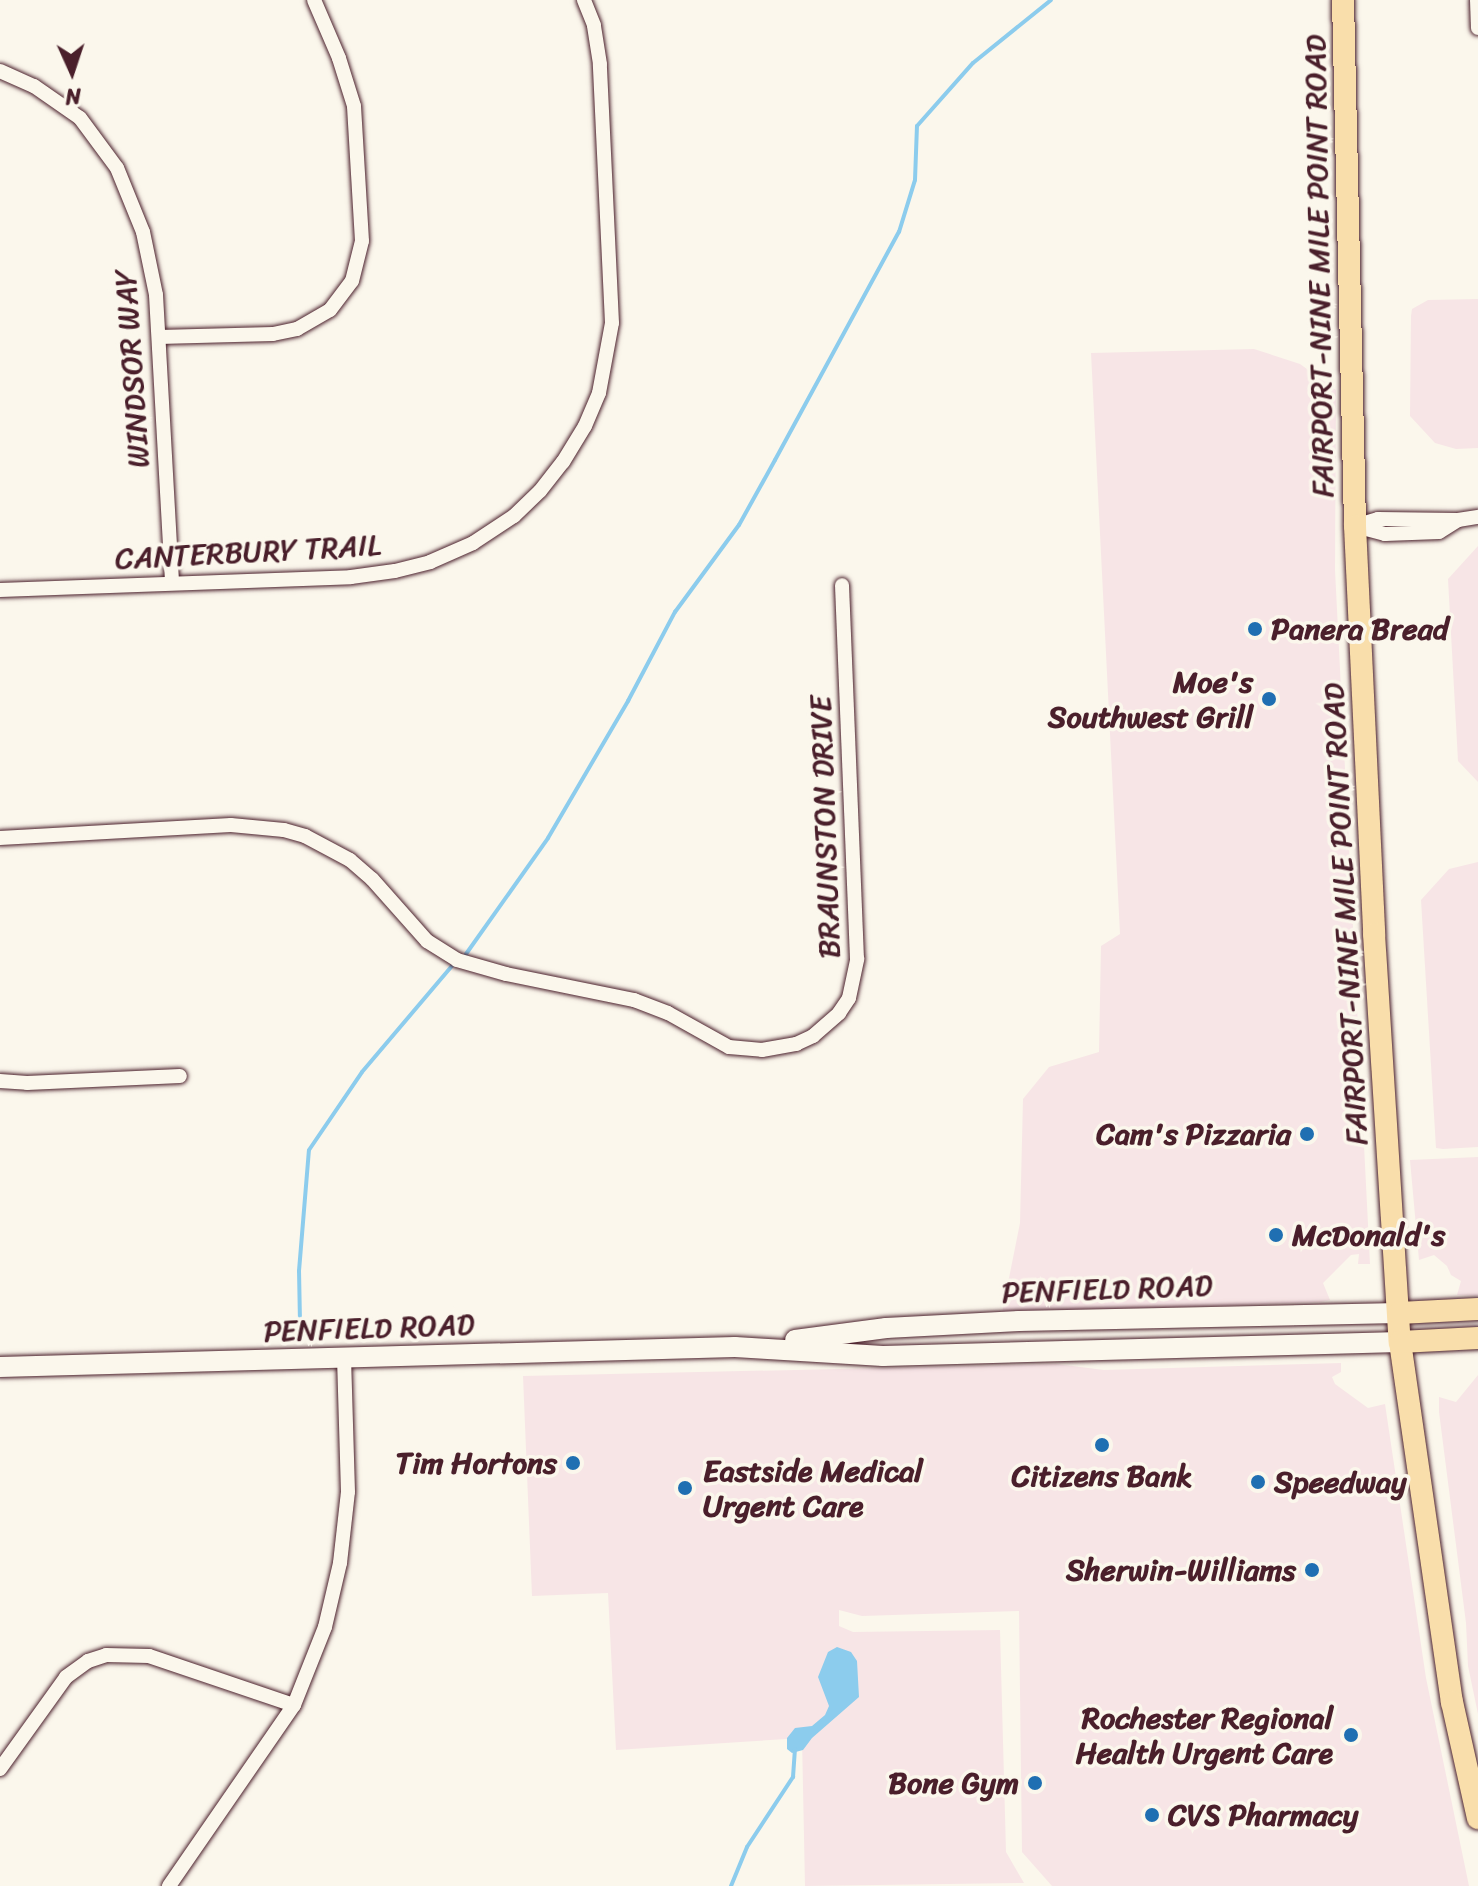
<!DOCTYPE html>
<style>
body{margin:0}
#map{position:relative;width:1478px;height:1886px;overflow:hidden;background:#fbf7ec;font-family:Sriracha,sans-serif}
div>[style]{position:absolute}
.built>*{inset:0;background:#f7e5e6}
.water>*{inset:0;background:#8ccced}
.stream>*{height:4px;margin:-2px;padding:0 2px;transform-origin:2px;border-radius:2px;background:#8ccced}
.roads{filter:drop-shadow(0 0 2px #4a1f2b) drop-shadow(0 0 2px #4a1f2b)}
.street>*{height:14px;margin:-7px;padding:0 7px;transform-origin:7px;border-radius:7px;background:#fbf7ec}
.secondary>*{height:20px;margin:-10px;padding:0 10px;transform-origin:10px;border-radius:10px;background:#fbf7ec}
.primary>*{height:22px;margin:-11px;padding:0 11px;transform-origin:11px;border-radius:11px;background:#f9deab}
.dots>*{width:22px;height:22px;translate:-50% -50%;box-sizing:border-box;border:4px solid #fbf7ec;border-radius:50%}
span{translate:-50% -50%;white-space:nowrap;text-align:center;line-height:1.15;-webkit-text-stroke:7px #fbf7ec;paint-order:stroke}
.street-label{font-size:30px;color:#4a1f2b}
.poi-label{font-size:30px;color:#4a1f2b;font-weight:700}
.left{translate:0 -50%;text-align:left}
.right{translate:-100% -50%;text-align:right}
.north{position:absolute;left:32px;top:32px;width:80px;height:80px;-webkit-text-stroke:6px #fbf7ec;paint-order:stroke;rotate:177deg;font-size:22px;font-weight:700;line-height:32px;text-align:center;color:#4a1f2b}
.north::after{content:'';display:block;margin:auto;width:28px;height:36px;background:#4a1f2b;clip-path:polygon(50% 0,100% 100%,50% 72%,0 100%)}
</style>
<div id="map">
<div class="built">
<div style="clip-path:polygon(1478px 299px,1478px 448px,1456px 449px,1435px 443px,1410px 416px,1411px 316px,1412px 309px,1428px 300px)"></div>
<div style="clip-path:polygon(1254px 349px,1300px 364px,1336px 390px,1335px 570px,1370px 1264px,1358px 1264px,1359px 1254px,1351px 1255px,1323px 1283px,1330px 1300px,1320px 1302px,1002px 1313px,1020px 1223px,1023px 1099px,1049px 1067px,1099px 1052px,1101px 946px,1120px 934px,1091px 353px)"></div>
<div style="clip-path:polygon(1478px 546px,1478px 782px,1458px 761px,1448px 579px)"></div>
<div style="clip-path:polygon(1478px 862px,1478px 1147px,1443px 1149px,1436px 1148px,1421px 900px,1449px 869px)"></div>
<div style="clip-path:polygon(1478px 1157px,1478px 1296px,1457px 1295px,1461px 1281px,1451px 1275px,1447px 1266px,1434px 1255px,1419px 1260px,1410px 1160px)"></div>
<div style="clip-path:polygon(1341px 1363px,1341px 1372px,1332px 1377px,1335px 1384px,1368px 1408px,1385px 1404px,1426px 1678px,1469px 1886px,1052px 1886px,1022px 1852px,1019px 1611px,862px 1616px,839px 1610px,839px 1626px,853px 1632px,1000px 1630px,1006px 1852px,1024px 1883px,805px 1886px,802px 1738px,616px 1750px,608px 1593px,532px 1596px,523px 1376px,1057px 1364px,1104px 1370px)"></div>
<div style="clip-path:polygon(1478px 1375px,1478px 1714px,1468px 1666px,1466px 1623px,1439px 1412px,1439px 1397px,1456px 1402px)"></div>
</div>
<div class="water">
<div style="clip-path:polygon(837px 1647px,851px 1652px,857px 1661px,859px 1697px,812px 1738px,803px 1750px,792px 1753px,787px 1749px,787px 1738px,795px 1728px,812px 1726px,825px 1715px,829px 1706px,818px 1677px,828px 1652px)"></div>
</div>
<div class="stream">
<div style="left:466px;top:954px;width:142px;rotate:-54.7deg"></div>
<div style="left:548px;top:838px;width:159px;rotate:-59.7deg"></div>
<div style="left:628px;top:701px;width:101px;rotate:-62.2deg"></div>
<div style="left:675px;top:612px;width:108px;rotate:-53.7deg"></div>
<div style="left:739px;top:525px;width:74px;rotate:-61deg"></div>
<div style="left:775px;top:460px;width:260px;rotate:-61.5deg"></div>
<div style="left:899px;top:232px;width:54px;rotate:-72.9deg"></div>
<div style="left:915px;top:180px;width:54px;rotate:-87.9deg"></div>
<div style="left:917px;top:126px;width:84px;rotate:-48.4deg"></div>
<div style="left:973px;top:63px;width:100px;rotate:-38.9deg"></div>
<div style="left:300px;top:1322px;width:51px;rotate:-91.1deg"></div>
<div style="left:299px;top:1271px;width:121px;rotate:-85.3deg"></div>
<div style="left:309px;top:1150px;width:94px;rotate:-55.8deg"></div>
<div style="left:362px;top:1072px;width:139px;rotate:-49.7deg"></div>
<div style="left:731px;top:1886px;width:42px;rotate:-67.7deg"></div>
<div style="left:747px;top:1847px;width:84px;rotate:-56.7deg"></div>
<div style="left:793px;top:1777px;width:28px;rotate:-86deg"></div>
</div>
<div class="roads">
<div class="street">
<div style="left:1477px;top:0;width:28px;rotate:88deg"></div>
<div style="left:0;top:71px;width:37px;rotate:24deg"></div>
<div style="left:34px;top:86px;width:56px;rotate:34.8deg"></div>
<div style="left:80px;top:118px;width:62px;rotate:53.5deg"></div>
<div style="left:117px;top:168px;width:69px;rotate:67.9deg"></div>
<div style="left:143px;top:232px;width:64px;rotate:78.3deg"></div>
<div style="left:156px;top:295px;width:288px;rotate:86.8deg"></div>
<div style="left:159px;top:337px;width:114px;rotate:-1.5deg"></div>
<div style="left:273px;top:334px;width:25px;rotate:-12deg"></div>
<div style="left:297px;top:329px;width:38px;rotate:-30deg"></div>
<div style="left:330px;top:310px;width:36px;rotate:-53deg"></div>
<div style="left:352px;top:281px;width:41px;rotate:-76deg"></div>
<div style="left:362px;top:241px;width:135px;rotate:-93.4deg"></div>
<div style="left:354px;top:106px;width:50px;rotate:-107.4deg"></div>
<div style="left:339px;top:58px;width:63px;rotate:-113.3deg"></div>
<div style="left:1355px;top:526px;width:24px;rotate:-17deg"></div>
<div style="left:1378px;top:519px;width:80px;rotate:0.7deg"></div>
<div style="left:1458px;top:520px;width:20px;rotate:-9deg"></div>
<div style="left:1355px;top:526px;width:31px;rotate:15deg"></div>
<div style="left:1385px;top:534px;width:54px;rotate:-2.1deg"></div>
<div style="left:1439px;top:532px;width:22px;rotate:-32deg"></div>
<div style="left:0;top:590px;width:351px;rotate:-2.1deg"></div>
<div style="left:351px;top:577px;width:44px;rotate:-7.8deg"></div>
<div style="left:395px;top:571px;width:36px;rotate:-14deg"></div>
<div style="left:430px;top:562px;width:47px;rotate:-23.8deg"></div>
<div style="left:473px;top:543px;width:49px;rotate:-33.4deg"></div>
<div style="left:514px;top:516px;width:36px;rotate:-44deg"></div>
<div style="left:540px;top:491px;width:37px;rotate:-52deg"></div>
<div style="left:563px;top:462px;width:42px;rotate:-58.6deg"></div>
<div style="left:585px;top:426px;width:36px;rotate:-67deg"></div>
<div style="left:599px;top:393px;width:71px;rotate:-79.5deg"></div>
<div style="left:612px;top:323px;width:259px;rotate:-92.7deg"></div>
<div style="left:600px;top:64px;width:39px;rotate:-99deg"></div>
<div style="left:594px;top:25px;width:27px;rotate:-112deg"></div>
<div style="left:0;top:838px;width:231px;rotate:-3.2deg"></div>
<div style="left:231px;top:825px;width:53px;rotate:5.4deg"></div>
<div style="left:284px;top:830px;width:22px;rotate:16deg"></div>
<div style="left:305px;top:836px;width:51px;rotate:28.1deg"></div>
<div style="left:350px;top:860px;width:29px;rotate:41deg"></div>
<div style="left:372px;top:879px;width:83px;rotate:48.4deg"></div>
<div style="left:427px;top:941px;width:36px;rotate:32deg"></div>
<div style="left:457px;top:960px;width:51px;rotate:15.9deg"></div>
<div style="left:506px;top:974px;width:131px;rotate:11.5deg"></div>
<div style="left:634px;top:1000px;width:36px;rotate:21deg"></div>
<div style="left:668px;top:1013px;width:70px;rotate:29.1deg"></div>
<div style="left:729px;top:1047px;width:33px;rotate:5deg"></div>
<div style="left:762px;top:1050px;width:35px;rotate:-10deg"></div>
<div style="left:796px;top:1044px;width:19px;rotate:-25deg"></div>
<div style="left:813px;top:1036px;width:35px;rotate:-41deg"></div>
<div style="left:839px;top:1013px;width:18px;rotate:-56deg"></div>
<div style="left:849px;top:998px;width:40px;rotate:-78deg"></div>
<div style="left:857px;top:959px;width:374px;rotate:-92.3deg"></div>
<div style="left:0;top:1081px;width:27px;rotate:4deg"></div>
<div style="left:27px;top:1083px;width:153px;rotate:-2.6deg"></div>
<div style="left:0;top:1769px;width:113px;rotate:-54.3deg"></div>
<div style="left:66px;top:1677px;width:27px;rotate:-36deg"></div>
<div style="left:88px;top:1661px;width:19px;rotate:-18deg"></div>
<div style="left:106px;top:1655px;width:43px;rotate:1.3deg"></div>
<div style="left:149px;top:1656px;width:153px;rotate:18.7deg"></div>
<div style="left:169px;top:1886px;width:220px;rotate:-55.4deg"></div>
<div style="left:294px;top:1705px;width:84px;rotate:-68.3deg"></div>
<div style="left:325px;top:1627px;width:66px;rotate:-76.8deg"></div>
<div style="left:340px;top:1563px;width:71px;rotate:-83.6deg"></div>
<div style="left:348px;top:1492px;width:133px;rotate:-91.7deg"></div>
</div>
<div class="secondary">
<div style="left:795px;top:1340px;width:92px;rotate:-7.5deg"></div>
<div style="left:886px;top:1328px;width:133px;rotate:-3deg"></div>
<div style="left:1019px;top:1321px;width:380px;rotate:-1.2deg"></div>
<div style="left:0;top:1367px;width:735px;rotate:-1.56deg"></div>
<div style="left:735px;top:1347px;width:148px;rotate:3.5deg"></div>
<div style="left:883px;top:1356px;width:517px;rotate:-1.55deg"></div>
</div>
<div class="primary">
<div style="left:1343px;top:0;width:526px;rotate:88.69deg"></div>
<div style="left:1355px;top:526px;width:408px;rotate:87.3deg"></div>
<div style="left:1374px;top:934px;width:409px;rotate:86.4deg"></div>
<div style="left:1400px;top:1342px;width:364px;rotate:81.8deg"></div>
<div style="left:1452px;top:1702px;width:119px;rotate:77.4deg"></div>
<div style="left:1399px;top:1313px;width:79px;rotate:-2.9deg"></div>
<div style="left:1400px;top:1342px;width:78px;rotate:-2.9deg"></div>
</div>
</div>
<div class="dots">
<div style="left:1255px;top:629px;background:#1f6fb2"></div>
<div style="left:1269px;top:699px;background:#1f6fb2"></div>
<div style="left:1307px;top:1134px;background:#1f6fb2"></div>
<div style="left:1276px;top:1235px;background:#1f6fb2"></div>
<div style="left:1102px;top:1445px;background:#1f6fb2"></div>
<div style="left:573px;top:1463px;background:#1f6fb2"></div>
<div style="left:1258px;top:1482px;background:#1f6fb2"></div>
<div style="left:685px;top:1488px;background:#1f6fb2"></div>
<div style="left:1312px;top:1570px;background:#1f6fb2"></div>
<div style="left:1351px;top:1735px;background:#1f6fb2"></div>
<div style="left:1035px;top:1783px;background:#1f6fb2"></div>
<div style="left:1152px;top:1815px;background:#1f6fb2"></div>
</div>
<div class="street-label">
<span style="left:1319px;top:266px;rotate:-91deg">FAIRPORT-NINE MILE POINT ROAD</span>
<span style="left:132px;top:369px;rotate:-94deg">WINDSOR WAY</span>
<span style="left:248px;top:552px;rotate:-3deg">CANTERBURY TRAIL</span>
<span style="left:825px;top:827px;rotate:-92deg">BRAUNSTON DRIVE</span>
<span style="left:1345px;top:914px;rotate:-93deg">FAIRPORT-NINE MILE POINT ROAD</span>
<span style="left:1107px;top:1289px;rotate:-2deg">PENFIELD ROAD</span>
<span style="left:369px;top:1328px;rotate:-2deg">PENFIELD ROAD</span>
</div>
<div class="poi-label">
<span class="left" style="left:1271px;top:629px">Panera Bread</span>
<span class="right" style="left:1253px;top:699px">Moe's<br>Southwest Grill</span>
<span class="right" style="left:1291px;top:1134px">Cam's Pizzaria</span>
<span class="left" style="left:1292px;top:1235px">McDonald's</span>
<span class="right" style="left:557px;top:1463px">Tim Hortons</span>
<span class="left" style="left:703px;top:1488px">Eastside Medical<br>Urgent Care</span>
<span style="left:1102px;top:1476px">Citizens Bank</span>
<span class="left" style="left:1274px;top:1482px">Speedway</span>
<span class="right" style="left:1296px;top:1570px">Sherwin-Williams</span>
<span class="right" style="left:1333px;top:1735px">Rochester Regional<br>Health Urgent Care</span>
<span class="right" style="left:1019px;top:1783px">Bone Gym</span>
<span class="left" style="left:1168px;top:1815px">CVS Pharmacy</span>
</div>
<div class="north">N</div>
</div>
